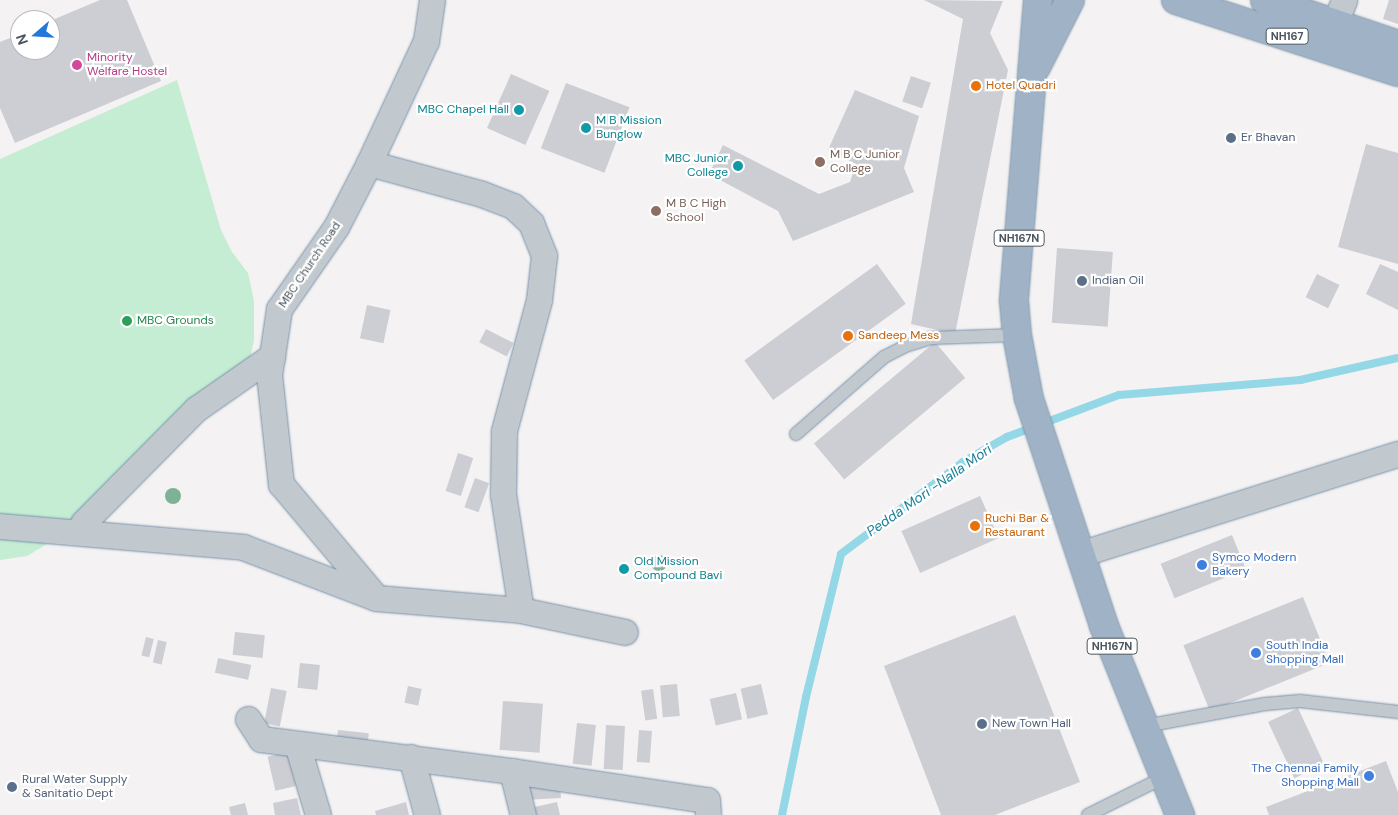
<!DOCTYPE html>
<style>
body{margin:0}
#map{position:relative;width:1398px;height:815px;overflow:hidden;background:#f4f2f2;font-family:"DM Sans",sans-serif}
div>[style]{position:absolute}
.green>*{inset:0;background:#c4edd3}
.stream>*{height:8px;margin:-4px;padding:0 4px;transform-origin:4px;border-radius:4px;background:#94d8e7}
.building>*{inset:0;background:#ccced4;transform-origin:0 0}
.roads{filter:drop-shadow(0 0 1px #7890a9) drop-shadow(0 0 1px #7890a9)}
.service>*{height:12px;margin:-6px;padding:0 6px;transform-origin:6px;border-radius:6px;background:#c1c9cf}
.minor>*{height:25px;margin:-12.5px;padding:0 12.5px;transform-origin:12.5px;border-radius:12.5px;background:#c1c9cf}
.trunk>*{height:28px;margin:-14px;padding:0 14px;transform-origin:14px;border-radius:14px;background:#a0b3c6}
.trees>*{width:16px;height:16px;margin:-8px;border-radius:50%;background:#7eb296}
.dots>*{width:14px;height:14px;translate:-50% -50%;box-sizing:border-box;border:2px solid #fff;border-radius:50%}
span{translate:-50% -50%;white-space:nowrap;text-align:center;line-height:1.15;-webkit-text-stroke:4.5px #fff;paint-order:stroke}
.shield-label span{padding:1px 4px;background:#fff;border:1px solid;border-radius:4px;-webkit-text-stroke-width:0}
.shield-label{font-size:11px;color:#4a555e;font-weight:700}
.hotel-label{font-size:12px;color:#b23c85}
.left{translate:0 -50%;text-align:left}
.food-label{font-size:12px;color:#c56008}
.culture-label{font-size:12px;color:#0d838f}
.right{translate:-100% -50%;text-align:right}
.service-label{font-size:12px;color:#4e5e75}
.education-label{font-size:12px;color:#785e54}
.street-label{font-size:12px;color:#4a555e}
.leisure-label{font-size:12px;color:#27864d}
.shop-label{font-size:12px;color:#366cbe}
.water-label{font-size:14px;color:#167f97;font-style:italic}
.north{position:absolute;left:10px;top:10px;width:50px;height:50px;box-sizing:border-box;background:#fff;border:1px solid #b7bbbf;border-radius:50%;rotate:251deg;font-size:14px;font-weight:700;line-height:20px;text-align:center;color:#4a555e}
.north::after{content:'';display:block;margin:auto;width:18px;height:22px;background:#2578da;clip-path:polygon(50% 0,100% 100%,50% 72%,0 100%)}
</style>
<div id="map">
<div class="green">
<div style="clip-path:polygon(177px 80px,221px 230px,232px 252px,248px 273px,254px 301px,254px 340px,248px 369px,97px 514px,27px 556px,0 560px,0 159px)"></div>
</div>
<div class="stream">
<div style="left:782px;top:815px;width:120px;rotate:-78.5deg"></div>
<div style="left:806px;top:697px;width:147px;rotate:-76.2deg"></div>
<div style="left:841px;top:554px;width:153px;rotate:-37deg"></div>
<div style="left:963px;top:462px;width:51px;rotate:-29.6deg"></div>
<div style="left:1007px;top:437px;width:120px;rotate:-20.6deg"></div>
<div style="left:1119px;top:395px;width:182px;rotate:-4.7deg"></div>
<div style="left:1300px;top:380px;width:100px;rotate:-12.7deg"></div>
</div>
<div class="building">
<div style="clip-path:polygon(100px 0,127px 0,161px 81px,15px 143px,0 108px,0 42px,20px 34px,20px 50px,50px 50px,50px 21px)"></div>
<div style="clip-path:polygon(924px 0,1003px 1px,990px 33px,1008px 70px,955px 334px,911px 324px,963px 19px)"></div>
<div style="clip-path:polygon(1389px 0,1398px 0,1398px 24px,1383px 19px)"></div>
<div style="left:511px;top:74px;width:42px;height:59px;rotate:24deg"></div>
<div style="left:911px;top:76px;width:21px;height:27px;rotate:19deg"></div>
<div style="left:566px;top:83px;width:68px;height:70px;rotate:21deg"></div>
<div style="clip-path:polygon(855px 90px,919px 116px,904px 168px,914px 192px,793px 241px,778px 211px,709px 174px,723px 145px,819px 194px,850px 182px,856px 164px,828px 150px)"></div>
<div style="clip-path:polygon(1366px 144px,1398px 153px,1398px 264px,1338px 247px)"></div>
<div style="left:1057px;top:248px;width:56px;height:75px;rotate:4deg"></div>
<div style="left:877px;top:264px;width:49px;height:164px;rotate:54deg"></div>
<div style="clip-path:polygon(1380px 264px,1398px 272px,1398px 310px,1366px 294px)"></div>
<div style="left:1317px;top:274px;width:25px;height:26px;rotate:26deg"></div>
<div style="left:367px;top:305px;width:24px;height:34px;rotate:12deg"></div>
<div style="left:486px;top:329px;width:31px;height:15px;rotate:27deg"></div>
<div style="left:935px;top:342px;width:47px;height:158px;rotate:50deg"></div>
<div style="left:458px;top:453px;width:16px;height:40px;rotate:18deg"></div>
<div style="left:475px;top:478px;width:15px;height:31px;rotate:20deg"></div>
<div style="left:980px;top:496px;width:46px;height:86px;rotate:66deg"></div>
<div style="left:1232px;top:535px;width:37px;height:77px;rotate:68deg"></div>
<div style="left:1303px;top:597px;width:71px;height:129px;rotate:68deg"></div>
<div style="clip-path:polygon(1015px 615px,1080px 782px,995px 815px,941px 815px,884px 666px)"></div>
<div style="left:235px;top:632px;width:30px;height:23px;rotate:6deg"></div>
<div style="left:146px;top:637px;width:8px;height:19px;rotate:14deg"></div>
<div style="left:158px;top:640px;width:9px;height:23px;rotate:13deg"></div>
<div style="left:218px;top:658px;width:34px;height:15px;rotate:12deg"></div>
<div style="left:300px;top:663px;width:20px;height:25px;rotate:6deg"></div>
<div style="left:677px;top:684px;width:32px;height:17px;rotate:85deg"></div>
<div style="left:761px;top:684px;width:31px;height:21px;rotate:77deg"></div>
<div style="left:408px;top:686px;width:14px;height:17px;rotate:12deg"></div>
<div style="left:271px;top:688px;width:16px;height:36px;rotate:11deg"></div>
<div style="left:653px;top:689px;width:30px;height:12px;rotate:82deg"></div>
<div style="left:736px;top:693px;width:27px;height:27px;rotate:77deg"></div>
<div style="left:503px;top:701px;width:40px;height:49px;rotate:4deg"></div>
<div style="left:1298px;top:708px;width:62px;height:33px;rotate:65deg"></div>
<div style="left:577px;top:723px;width:19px;height:41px;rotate:6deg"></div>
<div style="left:606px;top:725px;width:19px;height:44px;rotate:3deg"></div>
<div style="left:338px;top:730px;width:31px;height:15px;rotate:6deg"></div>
<div style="left:639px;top:730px;width:13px;height:32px;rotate:4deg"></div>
<div style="left:288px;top:752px;width:35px;height:21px;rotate:77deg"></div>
<div style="clip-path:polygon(1386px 761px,1398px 792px,1398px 815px,1269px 815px,1266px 807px)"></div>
<div style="left:560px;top:781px;width:17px;height:32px;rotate:87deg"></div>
<div style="clip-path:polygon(297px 798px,301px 815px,275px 815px,273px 803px)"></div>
<div style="clip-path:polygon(406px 802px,409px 815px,376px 815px,375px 811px)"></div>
<div style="clip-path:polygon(557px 802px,560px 815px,531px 815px,530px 808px)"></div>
<div style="clip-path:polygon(245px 803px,248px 815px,231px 815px,229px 807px)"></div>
</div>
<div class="roads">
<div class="service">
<div style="left:796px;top:434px;width:117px;rotate:-41.2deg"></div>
<div style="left:884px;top:357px;width:27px;rotate:-27deg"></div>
<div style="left:908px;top:345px;width:24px;rotate:-17deg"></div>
<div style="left:931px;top:338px;width:86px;rotate:-2deg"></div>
<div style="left:1145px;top:726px;width:122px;rotate:-10.4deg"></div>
<div style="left:1265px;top:704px;width:35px;rotate:-5deg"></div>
<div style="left:1300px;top:701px;width:99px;rotate:6.4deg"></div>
<div style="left:1088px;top:815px;width:86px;rotate:-26.3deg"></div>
</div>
<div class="minor">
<div style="left:1334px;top:25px;width:27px;rotate:-68deg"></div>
<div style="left:369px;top:163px;width:117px;rotate:15.3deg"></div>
<div style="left:482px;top:194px;width:33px;rotate:21deg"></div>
<div style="left:513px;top:206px;width:25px;rotate:43deg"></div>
<div style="left:531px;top:223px;width:35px;rotate:68deg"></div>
<div style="left:544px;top:256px;width:44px;rotate:96.5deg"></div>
<div style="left:539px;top:300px;width:136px;rotate:105deg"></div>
<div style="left:504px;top:431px;width:63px;rotate:90.9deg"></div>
<div style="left:503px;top:494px;width:117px;rotate:81.2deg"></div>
<div style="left:272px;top:356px;width:18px;rotate:99deg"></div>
<div style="left:269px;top:374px;width:111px;rotate:83.8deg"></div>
<div style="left:281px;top:484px;width:146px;rotate:50deg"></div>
<div style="left:83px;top:523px;width:161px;rotate:-45.3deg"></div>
<div style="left:196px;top:409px;width:93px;rotate:-34.9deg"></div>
<div style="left:272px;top:356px;width:48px;rotate:-81.5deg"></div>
<div style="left:279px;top:309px;width:100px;rotate:-55.2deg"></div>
<div style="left:336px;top:227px;width:72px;rotate:-62.7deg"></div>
<div style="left:369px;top:163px;width:135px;rotate:-65deg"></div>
<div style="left:426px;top:41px;width:41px;rotate:-81.7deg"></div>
<div style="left:0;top:526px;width:244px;rotate:4.9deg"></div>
<div style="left:243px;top:547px;width:142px;rotate:21deg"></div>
<div style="left:376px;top:598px;width:145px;rotate:4.7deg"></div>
<div style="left:521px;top:610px;width:106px;rotate:11.9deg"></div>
<div style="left:1080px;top:554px;width:333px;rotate:-17.5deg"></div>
<div style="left:248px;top:719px;width:24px;rotate:57deg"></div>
<div style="left:261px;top:739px;width:253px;rotate:7.3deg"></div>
<div style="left:512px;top:771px;width:45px;rotate:76deg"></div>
<div style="left:297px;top:744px;width:74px;rotate:73.5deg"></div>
<div style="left:411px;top:757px;width:60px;rotate:74.6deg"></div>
<div style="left:512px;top:771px;width:197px;rotate:8.5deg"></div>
<div style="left:707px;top:800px;width:15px;rotate:86deg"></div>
</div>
<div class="trunk">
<div style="left:1038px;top:0;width:302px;rotate:94.6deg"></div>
<div style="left:1014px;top:301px;width:34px;rotate:85deg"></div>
<div style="left:1017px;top:335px;width:65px;rotate:79.4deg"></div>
<div style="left:1029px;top:399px;width:239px;rotate:71.7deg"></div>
<div style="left:1104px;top:626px;width:204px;rotate:68.1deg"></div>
<div style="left:1176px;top:0;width:233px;rotate:18deg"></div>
<div style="left:1265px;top:0;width:140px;rotate:18.7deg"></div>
<div style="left:1036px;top:67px;width:75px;rotate:-63.1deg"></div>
</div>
</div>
<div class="trees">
<div style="left:173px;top:496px"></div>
<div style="left:659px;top:563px"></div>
</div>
<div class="dots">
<div style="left:77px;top:65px;background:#d1479c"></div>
<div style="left:976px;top:86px;background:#e8710a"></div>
<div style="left:519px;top:110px;background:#0f9aa8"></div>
<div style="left:586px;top:128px;background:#0f9aa8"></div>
<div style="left:1231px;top:138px;background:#5c6f8a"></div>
<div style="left:820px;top:162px;background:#8d6e63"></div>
<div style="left:738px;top:166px;background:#0f9aa8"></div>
<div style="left:656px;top:211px;background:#8d6e63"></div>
<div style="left:1082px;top:281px;background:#5c6f8a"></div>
<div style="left:127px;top:321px;background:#2e9e5b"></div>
<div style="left:848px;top:336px;background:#e8710a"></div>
<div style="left:975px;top:526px;background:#e8710a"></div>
<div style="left:1202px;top:565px;background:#3f7fe0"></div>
<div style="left:624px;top:569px;background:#0f9aa8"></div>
<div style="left:1256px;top:653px;background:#3f7fe0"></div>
<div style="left:982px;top:724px;background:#5c6f8a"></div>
<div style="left:1369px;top:776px;background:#3f7fe0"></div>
<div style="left:12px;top:787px;background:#5c6f8a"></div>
</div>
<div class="shield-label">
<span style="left:1287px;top:36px">NH167</span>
<span style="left:1019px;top:238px">NH167N</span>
<span style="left:1112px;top:646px">NH167N</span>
</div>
<div class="hotel-label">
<span class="left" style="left:87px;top:65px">Minority<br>Welfare Hostel</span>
</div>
<div class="food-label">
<span class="left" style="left:986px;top:86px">Hotel Quadri</span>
<span class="left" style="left:858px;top:336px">Sandeep Mess</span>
<span class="left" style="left:985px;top:526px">Ruchi Bar &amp;<br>Restaurant</span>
</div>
<div class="culture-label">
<span class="right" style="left:509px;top:110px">MBC Chapel Hall</span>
<span class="left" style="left:596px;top:128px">M B Mission<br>Bunglow</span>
<span class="right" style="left:728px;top:166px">MBC Junior<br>College</span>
<span class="left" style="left:634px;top:569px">Old Mission<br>Compound Bavi</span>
</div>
<div class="service-label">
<span class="left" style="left:1241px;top:138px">Er Bhavan</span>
<span class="left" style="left:1092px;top:281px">Indian Oil</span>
<span class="left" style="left:992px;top:724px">New Town Hall</span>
<span class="left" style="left:22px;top:787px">Rural Water Supply<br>&amp; Sanitatio Dept</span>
</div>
<div class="education-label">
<span class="left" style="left:830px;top:162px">M B C Junior<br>College</span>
<span class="left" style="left:666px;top:211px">M B C High<br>School</span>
</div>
<div class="street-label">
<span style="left:310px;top:265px;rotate:-56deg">MBC Church Road</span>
</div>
<div class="leisure-label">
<span class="left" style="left:137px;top:321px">MBC Grounds</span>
</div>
<div class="shop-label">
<span class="left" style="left:1212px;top:565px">Symco Modern<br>Bakery</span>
<span class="left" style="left:1266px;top:653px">South India<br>Shopping Mall</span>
<span class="right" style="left:1359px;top:776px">The Chennai Family<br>Shopping Mall</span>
</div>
<div class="water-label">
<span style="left:929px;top:490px;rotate:-35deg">Pedda Mori -Nalla Mori</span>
</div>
<div class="north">N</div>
</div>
